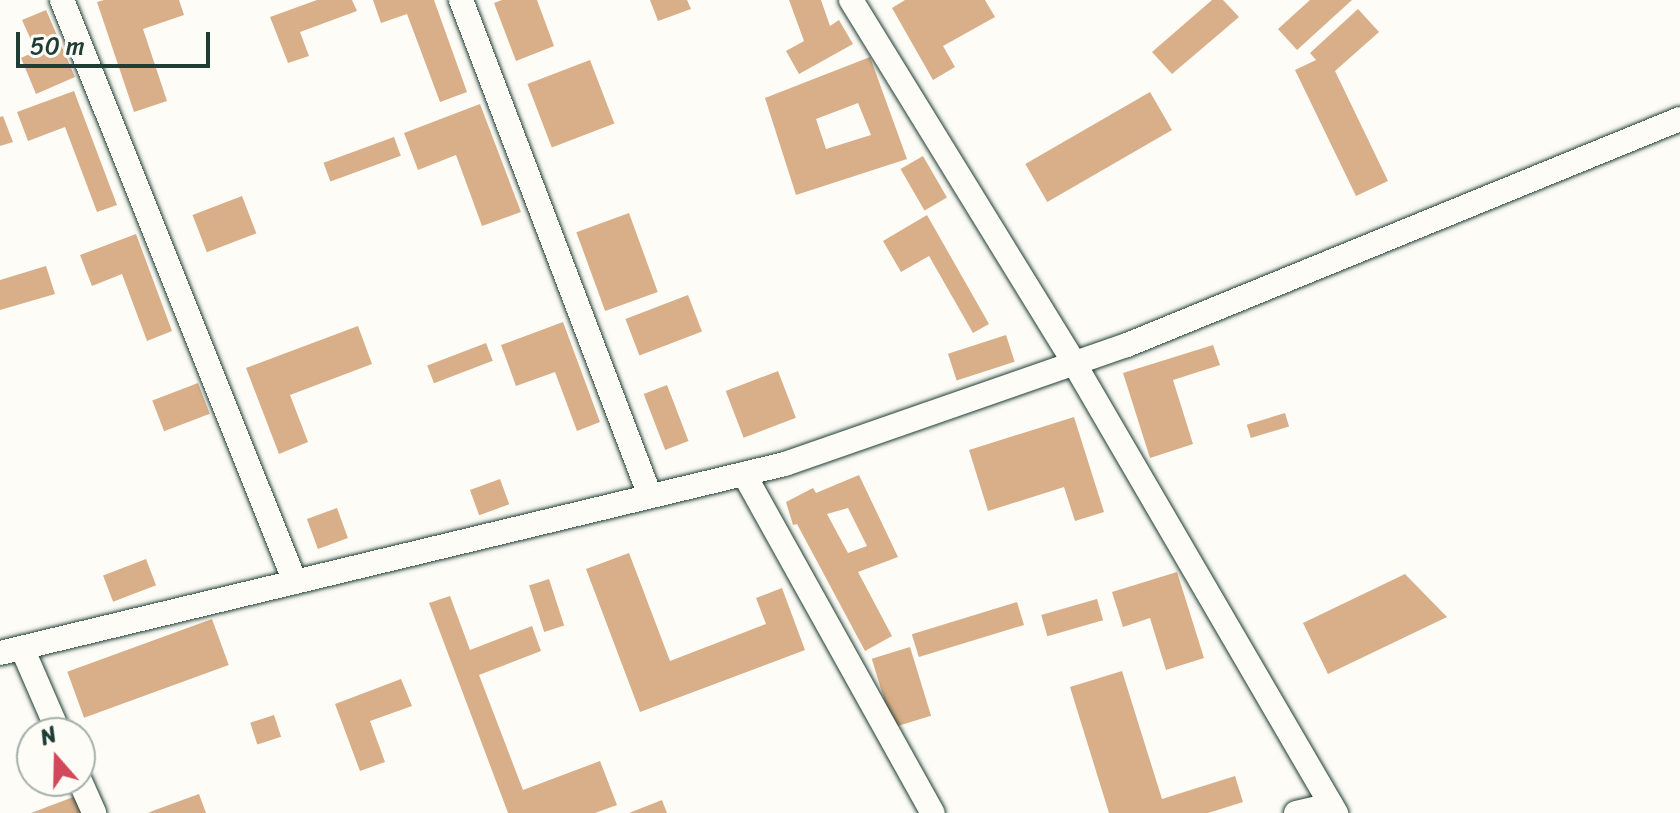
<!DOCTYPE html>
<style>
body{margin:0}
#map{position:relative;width:1680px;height:813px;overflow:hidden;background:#fdfcf7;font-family:Sriracha,sans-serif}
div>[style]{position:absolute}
.building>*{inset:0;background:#d8af89;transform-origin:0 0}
.roads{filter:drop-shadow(0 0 2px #1f3d34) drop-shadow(0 0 2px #1f3d34)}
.street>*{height:24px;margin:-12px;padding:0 12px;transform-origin:12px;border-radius:12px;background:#fdfcf7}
span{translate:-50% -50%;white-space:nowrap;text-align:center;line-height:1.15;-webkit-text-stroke:6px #fdfcf7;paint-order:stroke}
.north{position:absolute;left:16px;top:717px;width:80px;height:80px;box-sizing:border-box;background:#fdfcf7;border:2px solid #a4b0a9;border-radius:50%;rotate:340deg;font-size:22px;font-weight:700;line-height:32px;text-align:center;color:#1f3d34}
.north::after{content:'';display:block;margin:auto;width:28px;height:36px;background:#d1495b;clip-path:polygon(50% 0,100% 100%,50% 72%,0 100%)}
.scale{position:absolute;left:16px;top:32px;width:194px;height:36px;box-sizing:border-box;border:4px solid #1f3d34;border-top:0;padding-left:10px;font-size:24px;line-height:28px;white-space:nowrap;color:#1f3d34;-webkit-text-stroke:6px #fdfcf7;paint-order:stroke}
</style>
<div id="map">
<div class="building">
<div style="clip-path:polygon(104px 0,179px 0,184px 15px,143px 29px,167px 101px,134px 112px,97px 2px)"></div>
<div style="clip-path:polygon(317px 0,352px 0,357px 11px,300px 32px,309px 56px,288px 63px,270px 17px)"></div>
<div style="clip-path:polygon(373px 0,434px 0,467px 92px,440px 102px,407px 14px,381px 23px)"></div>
<div style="clip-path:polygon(502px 0,537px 0,554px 46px,516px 61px,494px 3px)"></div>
<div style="clip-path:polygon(650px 0,687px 0,691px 9px,658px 21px)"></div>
<div style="clip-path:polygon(789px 0,821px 0,830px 26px,839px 20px,853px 44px,799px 74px,786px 51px,804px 41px)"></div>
<div style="clip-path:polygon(905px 0,985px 0,995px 17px,943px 46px,955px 67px,933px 80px,892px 8px)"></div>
<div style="clip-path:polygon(1212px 0,1223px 0,1239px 17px,1172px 74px,1152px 52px)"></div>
<div style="clip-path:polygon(1310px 0,1352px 0,1297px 50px,1278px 29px)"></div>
<div style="clip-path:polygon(1358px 9px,1379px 32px,1335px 71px,1388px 181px,1356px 196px,1295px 70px,1316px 60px,1310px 53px)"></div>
<div style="clip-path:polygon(46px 10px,75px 77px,36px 94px,21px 58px,36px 51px,22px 20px)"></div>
<div style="clip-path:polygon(evenodd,870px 57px,907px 159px,796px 195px,765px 98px,870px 57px,858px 103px,871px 135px,826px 149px,816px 119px,858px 103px)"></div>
<div style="left:590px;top:60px;width:68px;height:67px;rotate:69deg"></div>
<div style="clip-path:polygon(74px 91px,117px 205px,97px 212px,65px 127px,28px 141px,17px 112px)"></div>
<div style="left:1150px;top:92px;width:44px;height:144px;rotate:60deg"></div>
<div style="clip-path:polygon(480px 104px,521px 212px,482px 226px,456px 155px,418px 170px,404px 133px)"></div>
<div style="clip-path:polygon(3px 116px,13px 142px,0 146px,0 117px)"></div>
<div style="left:394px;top:137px;width:20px;height:75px;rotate:70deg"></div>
<div style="left:923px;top:156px;width:48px;height:26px;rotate:60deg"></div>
<div style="left:242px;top:196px;width:40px;height:53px;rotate:69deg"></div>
<div style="left:629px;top:213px;width:84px;height:56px;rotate:70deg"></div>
<div style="clip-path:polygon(927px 215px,989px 324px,973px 333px,929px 256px,901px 272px,883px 241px)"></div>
<div style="clip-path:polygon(136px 234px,172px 331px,147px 341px,122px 274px,92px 286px,80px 255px)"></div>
<div style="clip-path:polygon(46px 266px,55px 294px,0 310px,0 280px)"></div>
<div style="left:688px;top:295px;width:39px;height:67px;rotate:69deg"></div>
<div style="clip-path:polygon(563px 322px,600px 422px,577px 431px,555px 372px,516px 386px,501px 345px)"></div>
<div style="clip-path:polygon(358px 326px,372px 364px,290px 395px,308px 442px,279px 454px,246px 368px)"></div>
<div style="left:1006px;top:335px;width:28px;height:61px;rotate:72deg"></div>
<div style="left:486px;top:343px;width:19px;height:63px;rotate:69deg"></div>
<div style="clip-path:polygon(1213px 345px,1220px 365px,1173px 380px,1193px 444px,1150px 458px,1123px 373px)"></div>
<div style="left:778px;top:371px;width:50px;height:56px;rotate:69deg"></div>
<div style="left:198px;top:383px;width:33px;height:49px;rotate:69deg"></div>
<div style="left:667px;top:385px;width:60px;height:25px;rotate:69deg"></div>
<div style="left:1285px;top:413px;width:14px;height:40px;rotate:73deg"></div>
<div style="clip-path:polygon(1074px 417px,1104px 512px,1075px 521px,1064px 487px,988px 511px,969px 450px)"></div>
<div style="clip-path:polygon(evenodd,859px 475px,898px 557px,858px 572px,892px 636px,865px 651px,797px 524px,793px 525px,786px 502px,813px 488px,816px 493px,859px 475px,848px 508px,867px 546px,848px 553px,827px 514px,848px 508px)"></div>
<div style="left:500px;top:479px;width:27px;height:32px;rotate:70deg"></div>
<div style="left:337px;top:508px;width:32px;height:32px;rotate:70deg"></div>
<div style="clip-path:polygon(629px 553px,670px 661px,766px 624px,756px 598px,782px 588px,805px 650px,640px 712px,586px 569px)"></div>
<div style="left:146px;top:559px;width:28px;height:46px;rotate:69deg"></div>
<div style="clip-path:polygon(1177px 572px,1204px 658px,1166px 670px,1150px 618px,1123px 627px,1112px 592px)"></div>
<div style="clip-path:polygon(1405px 574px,1447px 617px,1328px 674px,1303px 623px)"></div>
<div style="left:549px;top:579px;width:49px;height:21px;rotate:72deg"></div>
<div style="clip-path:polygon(450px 596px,470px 650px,532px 626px,541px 651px,479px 675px,523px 790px,600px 761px,617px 805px,595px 813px,508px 813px,429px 603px)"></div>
<div style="left:1097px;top:599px;width:22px;height:58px;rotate:74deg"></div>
<div style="left:1017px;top:602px;width:24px;height:110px;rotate:73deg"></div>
<div style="left:212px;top:619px;width:49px;height:154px;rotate:70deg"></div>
<div style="left:910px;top:647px;width:72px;height:40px;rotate:73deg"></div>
<div style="clip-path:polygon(1122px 671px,1162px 799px,1235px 776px,1243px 802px,1208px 813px,1109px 813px,1070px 687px)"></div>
<div style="clip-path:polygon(401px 679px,412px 706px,370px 721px,385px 762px,360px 771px,335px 704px)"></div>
<div style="left:274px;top:715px;width:23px;height:25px;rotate:72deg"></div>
<div style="clip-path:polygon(199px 794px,206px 813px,148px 813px,155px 810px)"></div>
<div style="clip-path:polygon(76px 796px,83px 813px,31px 813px)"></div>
<div style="clip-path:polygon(662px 800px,667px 813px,629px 813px)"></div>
</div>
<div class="roads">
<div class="street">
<div style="left:62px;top:0;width:627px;rotate:68.18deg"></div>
<div style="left:461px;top:0;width:531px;rotate:69.14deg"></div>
<div style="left:851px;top:0;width:426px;rotate:58.4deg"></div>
<div style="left:1074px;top:363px;width:521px;rotate:59.79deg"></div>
<div style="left:744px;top:474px;width:388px;rotate:60.9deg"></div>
<div style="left:22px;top:648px;width:93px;rotate:66.5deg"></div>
<div style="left:0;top:653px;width:807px;rotate:-13.54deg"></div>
<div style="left:785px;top:464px;width:362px;rotate:-19.2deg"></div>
<div style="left:1127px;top:345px;width:597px;rotate:-22.23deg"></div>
<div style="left:80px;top:781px;width:35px;rotate:66deg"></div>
<div style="left:1296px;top:813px;width:36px;rotate:-13deg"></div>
</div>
</div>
<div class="north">N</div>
<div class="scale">50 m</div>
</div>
